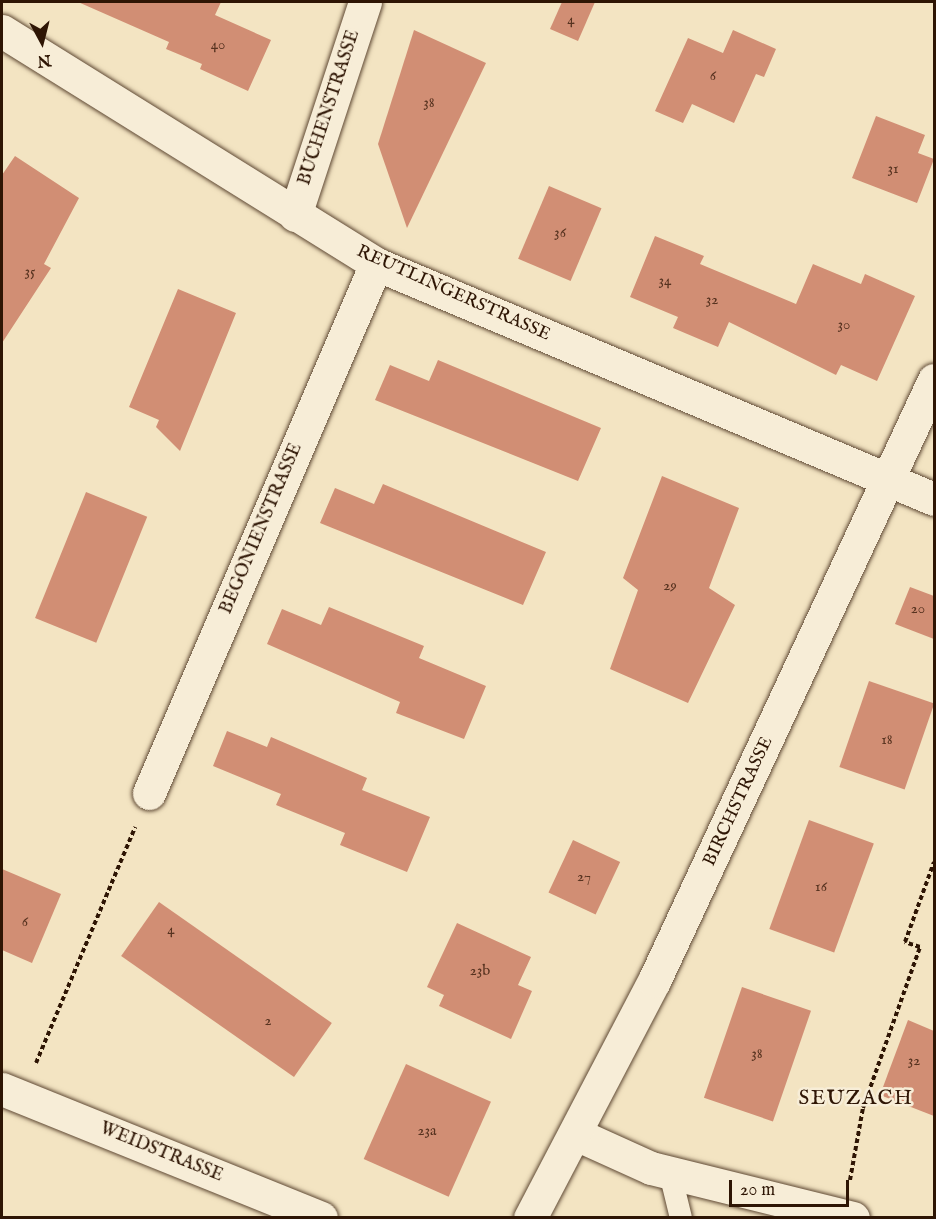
<!DOCTYPE html>
<style>
body{margin:0}
#map{position:relative;width:936px;height:1219px;overflow:hidden;background:#f3e4c2;font-family:"IM FELL English",serif}
div>[style]{position:absolute}
.building>*{inset:0;background:#d18e74;transform-origin:0 0}
.path>*{height:4px;margin-top:-2px;transform-origin:0;background:repeating-linear-gradient(90deg,#2e1504 0 4.5px,transparent 0 7.5px)}
.roads{filter:drop-shadow(0 0 2px #5f4934) drop-shadow(0 0 2px #5f4934)}
.lane>*{height:22px;margin:-11px;padding:0 11px;transform-origin:11px;border-radius:11px;background:#f7edd7}
.street>*{height:33px;margin:-16.5px;padding:0 16.5px;transform-origin:16.5px;border-radius:16.5px;background:#f7edd7}
span{translate:-50% -50%;white-space:nowrap;text-align:center;line-height:1.15;-webkit-text-stroke:5px #f7edd7;paint-order:stroke}
.number-label{font-size:15px;color:#573320}
.number-label span{-webkit-text-stroke-width:0}
.street-label{font-size:18px;color:#2e1504}
.quarter-label{font-size:21px;color:#2e1504;letter-spacing:1.5px}
.frame{position:absolute;inset:0;border:3px solid #2e1504;pointer-events:none}
.north{position:absolute;left:12px;top:12px;width:60px;height:60px;-webkit-text-stroke:4px #f7edd7;paint-order:stroke;rotate:173deg;font-size:16px;font-weight:700;line-height:24px;text-align:center;color:#2e1504}
.north::after{content:'';display:block;margin:auto;width:21px;height:27px;background:#2e1504;clip-path:polygon(50% 0,100% 100%,50% 72%,0 100%)}
.scale{position:absolute;left:729px;top:1180px;width:120px;height:27px;box-sizing:border-box;border:3px solid #2e1504;border-top:0;padding-left:8px;font-size:18px;line-height:21px;white-space:nowrap;color:#2e1504;-webkit-text-stroke:4px #f7edd7;paint-order:stroke}
</style>
<div id="map">
<div class="building">
<div style="clip-path:polygon(78px 2px,221px 2px,215px 15px,271px 40px,248px 91px,200px 69px,202px 64px,166px 49px,169px 42px)"></div>
<div style="clip-path:polygon(562px 2px,595px 2px,578px 41px,550px 29px)"></div>
<div style="clip-path:polygon(414px 30px,486px 63px,407px 228px,378px 144px)"></div>
<div style="clip-path:polygon(733px 30px,776px 49px,764px 77px,756px 74px,734px 123px,692px 104px,683px 123px,655px 111px,688px 38px,723px 53px)"></div>
<div style="clip-path:polygon(876px 116px,925px 135px,918px 153px,934px 159px,917px 203px,852px 178px)"></div>
<div style="clip-path:polygon(15px 156px,79px 198px,44px 264px,51px 268px,2px 343px,2px 175px)"></div>
<div style="left:549px;top:186px;width:57px;height:79px;rotate:23deg"></div>
<div style="clip-path:polygon(655px 236px,704px 256px,700px 264px,796px 304px,813px 264px,861px 284px,865px 274px,915px 296px,877px 381px,841px 365px,836px 375px,729px 322px,718px 347px,673px 328px,678px 317px,630px 297px)"></div>
<div style="clip-path:polygon(178px 289px,236px 313px,180px 451px,156px 427px,159px 420px,129px 407px)"></div>
<div style="clip-path:polygon(438px 360px,601px 428px,578px 481px,375px 400px,390px 365px,429px 381px)"></div>
<div style="clip-path:polygon(662px 476px,739px 508px,709px 588px,735px 605px,688px 703px,610px 669px,638px 590px,623px 578px)"></div>
<div style="clip-path:polygon(383px 484px,546px 552px,523px 605px,320px 523px,335px 488px,374px 504px)"></div>
<div style="left:86px;top:492px;width:66px;height:136px;rotate:22deg"></div>
<div style="clip-path:polygon(910px 587px,934px 596px,934px 639px,895px 624px)"></div>
<div style="clip-path:polygon(329px 607px,424px 646px,419px 658px,486px 686px,464px 739px,396px 713px,400px 702px,267px 644px,282px 609px,321px 625px)"></div>
<div style="left:869px;top:681px;width:69px;height:91px;rotate:19deg"></div>
<div style="clip-path:polygon(227px 731px,267px 747px,271px 737px,367px 778px,362px 790px,430px 817px,407px 872px,340px 845px,345px 833px,276px 805px,281px 794px,213px 766px)"></div>
<div style="left:809px;top:820px;width:69px;height:116px;rotate:20deg"></div>
<div style="left:573px;top:840px;width:52px;height:58px;rotate:25deg"></div>
<div style="clip-path:polygon(2px 869px,61px 894px,32px 963px,2px 950px)"></div>
<div style="left:159px;top:902px;width:211px;height:66px;rotate:35deg"></div>
<div style="clip-path:polygon(457px 923px,531px 957px,518px 985px,532px 991px,511px 1039px,439px 1006px,444px 995px,427px 987px)"></div>
<div style="left:742px;top:987px;width:73px;height:117px;rotate:19deg"></div>
<div style="clip-path:polygon(908px 1020px,934px 1031px,934px 1116px,880px 1095px)"></div>
<div style="left:406px;top:1064px;width:93px;height:104px;rotate:24deg"></div>
</div>
<div class="path">
<div style="left:36px;top:1063px;width:256px;rotate:-67.2deg"></div>
<div style="left:850px;top:1180px;width:73px;rotate:-79.8deg"></div>
<div style="left:863px;top:1108px;width:171px;rotate:-70.5deg"></div>
<div style="left:920px;top:947px;width:16px;rotate:-162deg"></div>
<div style="left:905px;top:942px;width:85px;rotate:-70.1deg"></div>
</div>
<div class="roads">
<div class="lane">
<div style="left:670px;top:1173px;width:46px;rotate:76.3deg"></div>
</div>
<div class="street">
<div style="left:2px;top:31px;width:441px;rotate:31.9deg"></div>
<div style="left:376px;top:264px;width:605px;rotate:22.84deg"></div>
<div style="left:295px;top:215px;width:224px;rotate:-71.8deg"></div>
<div style="left:149px;top:793px;width:576px;rotate:-66.78deg"></div>
<div style="left:2px;top:1089px;width:344px;rotate:22deg"></div>
<div style="left:578px;top:1135px;width:80px;rotate:24.3deg"></div>
<div style="left:651px;top:1168px;width:208px;rotate:13.9deg"></div>
<div style="left:530px;top:1218px;width:267px;rotate:-62.4deg"></div>
<div style="left:654px;top:981px;width:663px;rotate:-65.02deg"></div>
</div>
</div>
<div class="number-label">
<span style="left:571px;top:20px">4</span>
<span style="left:218px;top:45px">40</span>
<span style="left:713px;top:76px">6</span>
<span style="left:429px;top:103px">38</span>
<span style="left:893px;top:169px">31</span>
<span style="left:560px;top:233px">36</span>
<span style="left:30px;top:272px">35</span>
<span style="left:665px;top:281px">34</span>
<span style="left:712px;top:300px">32</span>
<span style="left:844px;top:325px">30</span>
<span style="left:670px;top:586px">29</span>
<span style="left:918px;top:609px">20</span>
<span style="left:887px;top:740px">18</span>
<span style="left:584px;top:877px">27</span>
<span style="left:821px;top:887px">16</span>
<span style="left:25px;top:922px">6</span>
<span style="left:171px;top:930px">4</span>
<span style="left:480px;top:971px">23b</span>
<span style="left:268px;top:1021px">2</span>
<span style="left:757px;top:1054px">38</span>
<span style="left:914px;top:1061px">32</span>
<span style="left:427px;top:1131px">23a</span>
</div>
<div class="street-label">
<span style="left:330px;top:108px;rotate:-72deg">BUCHENSTRASSE</span>
<span style="left:453px;top:294px;rotate:24deg">REUTLINGERSTRASSE</span>
<span style="left:262px;top:529px;rotate:-67deg">BEGONIENSTRASSE</span>
<span style="left:739px;top:802px;rotate:-65deg">BIRCHSTRASSE</span>
<span style="left:161px;top:1153px;rotate:22deg">WEIDSTRASSE</span>
</div>
<div class="quarter-label">
<span style="left:856px;top:1099px">SEUZACH</span>
</div>
<div class="frame"></div>
<div class="north">N</div>
<div class="scale">20 m</div>
</div>
